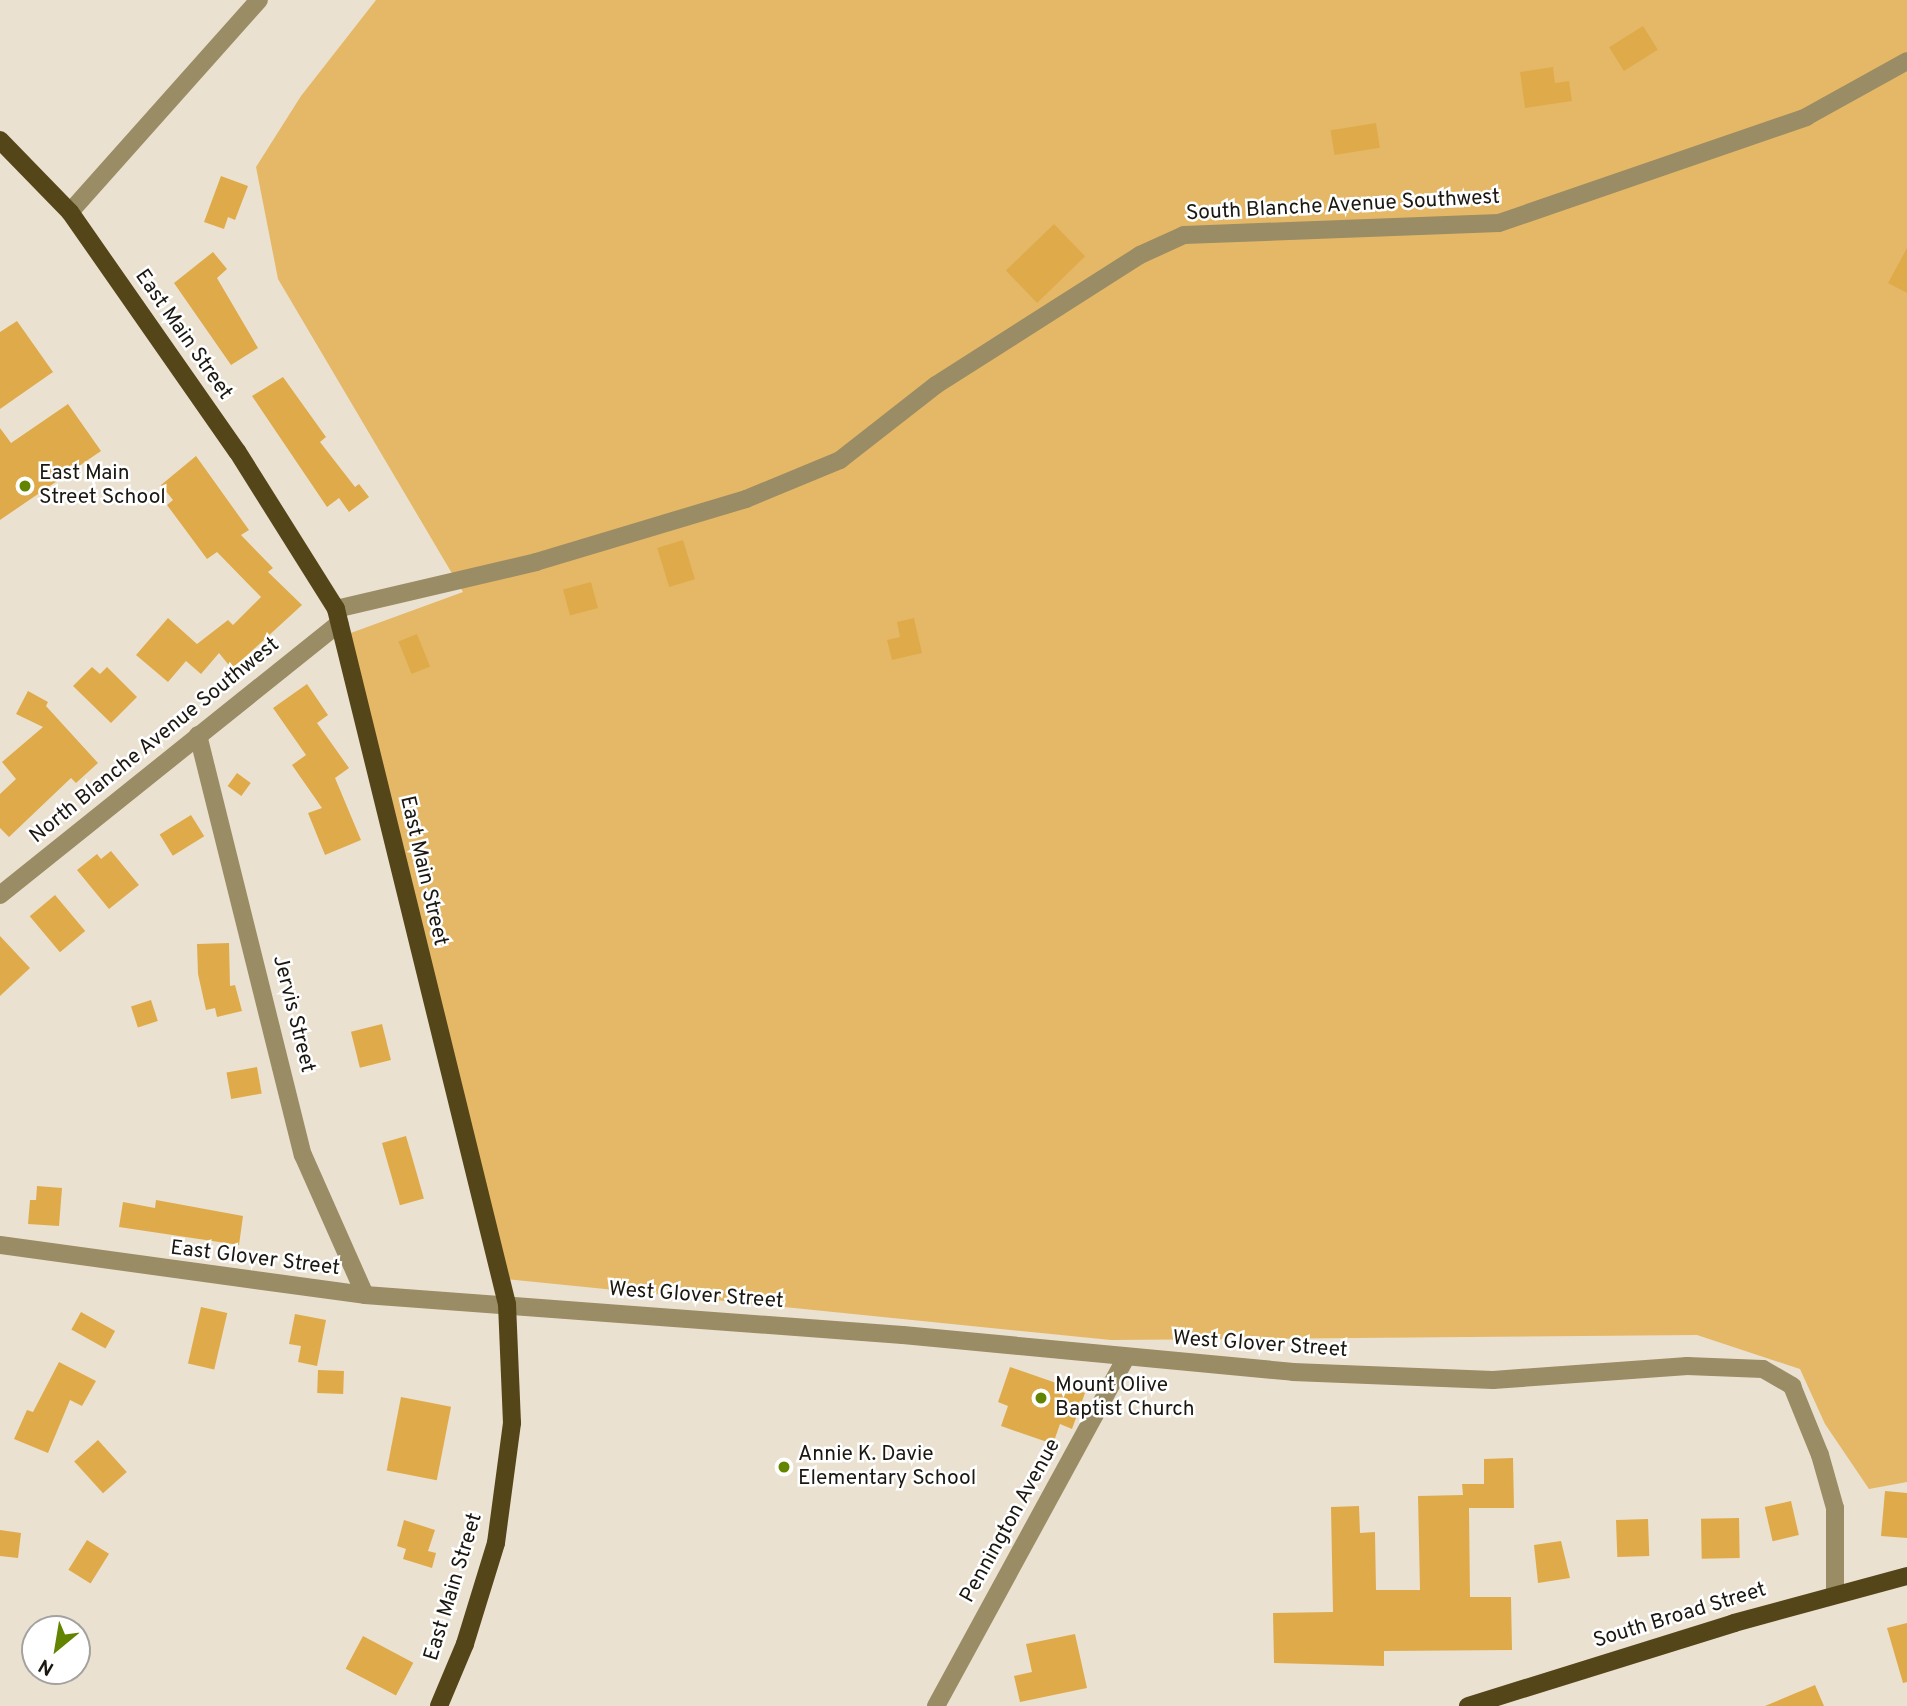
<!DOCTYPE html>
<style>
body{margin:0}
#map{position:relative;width:1907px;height:1706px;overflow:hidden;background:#ebe1d0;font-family:Overpass,sans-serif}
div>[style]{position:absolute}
.green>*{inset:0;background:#e5b867}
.building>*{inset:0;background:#dfab4a;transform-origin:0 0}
.minor>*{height:18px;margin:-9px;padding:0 9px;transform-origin:9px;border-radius:9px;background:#9a8c64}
.major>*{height:18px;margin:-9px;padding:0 9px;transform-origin:9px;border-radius:9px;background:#554619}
.dots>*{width:19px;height:19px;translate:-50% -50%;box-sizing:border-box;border:4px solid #fff;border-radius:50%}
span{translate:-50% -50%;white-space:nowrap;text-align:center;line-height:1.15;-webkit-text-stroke:5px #fff;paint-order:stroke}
.street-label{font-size:21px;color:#1b1711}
.poi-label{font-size:21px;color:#1b1711}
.left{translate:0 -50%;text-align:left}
.north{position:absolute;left:21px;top:1615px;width:70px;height:70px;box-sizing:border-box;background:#fff;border:2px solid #a4a2a0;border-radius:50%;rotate:210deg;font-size:19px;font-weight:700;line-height:28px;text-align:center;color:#1b1711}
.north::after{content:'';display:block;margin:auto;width:24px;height:32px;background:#638400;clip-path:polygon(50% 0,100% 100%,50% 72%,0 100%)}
</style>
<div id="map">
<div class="green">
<div style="clip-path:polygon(376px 0,1907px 0,1907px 1482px,1869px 1489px,1825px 1424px,1800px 1369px,1697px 1335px,1111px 1340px,505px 1279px,348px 634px,463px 592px,278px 279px,256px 167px,301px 96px)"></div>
</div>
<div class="building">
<div style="left:1643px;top:26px;width:28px;height:40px;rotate:58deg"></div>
<div style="clip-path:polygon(1553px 67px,1555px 83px,1569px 81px,1572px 101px,1525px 108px,1520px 72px)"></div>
<div style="left:1376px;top:123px;width:25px;height:46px;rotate:81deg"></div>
<div style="clip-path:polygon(221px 176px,248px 186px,235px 220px,228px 217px,224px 229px,204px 222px)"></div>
<div style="left:1054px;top:224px;width:45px;height:67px;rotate:46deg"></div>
<div style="clip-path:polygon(1907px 248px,1907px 293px,1888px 283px)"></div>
<div style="clip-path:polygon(213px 252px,227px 269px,217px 278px,258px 348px,231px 365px,174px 283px)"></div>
<div style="clip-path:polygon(17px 321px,53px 372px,0 409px,0 332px)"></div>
<div style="clip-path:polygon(283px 377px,326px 437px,320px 442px,355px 487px,359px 484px,369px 497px,349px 512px,339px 498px,327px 507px,252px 396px)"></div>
<div style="clip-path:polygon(68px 404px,101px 451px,0 520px,0 428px,11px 443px)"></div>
<div style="clip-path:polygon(196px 456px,249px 530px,241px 535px,273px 568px,268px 572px,302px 605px,232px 669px,219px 653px,201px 674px,186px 661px,168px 682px,136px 655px,168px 618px,197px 644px,228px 620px,233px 625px,261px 597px,217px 552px,207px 559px,167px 505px,173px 500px,161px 485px)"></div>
<div style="left:683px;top:540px;width:41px;height:27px;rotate:73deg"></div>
<div style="left:591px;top:582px;width:27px;height:29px;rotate:75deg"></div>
<div style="clip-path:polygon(914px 618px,922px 653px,892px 660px,887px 640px,900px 637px,897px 622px)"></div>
<div style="left:417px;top:634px;width:35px;height:20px;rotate:68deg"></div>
<div style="clip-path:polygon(92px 667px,100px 674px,107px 667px,137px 697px,111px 723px,73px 686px)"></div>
<div style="clip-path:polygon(307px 684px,328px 715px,317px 723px,349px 768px,335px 778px,361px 840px,325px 855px,308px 813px,322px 808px,292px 765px,306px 755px,273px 708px)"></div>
<div style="clip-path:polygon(28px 691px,48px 702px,46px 706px,98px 763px,76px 783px,71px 778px,9px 837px,0 828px,0 794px,16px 779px,2px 762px,43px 727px,16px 714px)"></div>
<div style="left:237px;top:773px;width:17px;height:16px;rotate:36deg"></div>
<div style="left:191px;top:815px;width:25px;height:37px;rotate:58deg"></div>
<div style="clip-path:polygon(111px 851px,139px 885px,109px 909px,77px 870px,97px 854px,101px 859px)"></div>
<div style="left:55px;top:895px;width:47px;height:33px;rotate:50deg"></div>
<div style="clip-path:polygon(0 936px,30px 968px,0 996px)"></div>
<div style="clip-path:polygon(229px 943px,230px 986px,235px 985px,242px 1011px,217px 1017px,215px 1008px,206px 1010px,198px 974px,197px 944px)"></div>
<div style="left:151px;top:1000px;width:22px;height:21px;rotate:72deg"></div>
<div style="left:382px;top:1024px;width:37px;height:32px;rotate:76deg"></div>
<div style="left:257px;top:1067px;width:27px;height:31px;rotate:80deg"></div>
<div style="left:406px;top:1136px;width:65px;height:25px;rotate:74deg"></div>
<div style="clip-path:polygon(37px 1186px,62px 1188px,59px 1226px,28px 1224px,30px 1200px,36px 1200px)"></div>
<div style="clip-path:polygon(156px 1200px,243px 1216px,239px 1245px,119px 1227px,123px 1202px,155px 1208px)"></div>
<div style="left:201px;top:1307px;width:27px;height:58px;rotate:13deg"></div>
<div style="left:81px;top:1312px;width:39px;height:20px;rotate:29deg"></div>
<div style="clip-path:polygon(295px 1314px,326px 1320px,317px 1366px,298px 1362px,301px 1346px,289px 1344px)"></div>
<div style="clip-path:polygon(59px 1362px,96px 1381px,82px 1406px,70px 1400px,48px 1453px,14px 1439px,27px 1410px,33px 1412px)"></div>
<div style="clip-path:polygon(1010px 1367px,1085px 1393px,1072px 1429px,1060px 1424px,1053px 1444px,1001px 1426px,1008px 1406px,998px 1402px)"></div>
<div style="left:318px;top:1370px;width:26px;height:23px;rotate:2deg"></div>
<div style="left:401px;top:1397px;width:51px;height:75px;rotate:11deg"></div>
<div style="left:98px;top:1440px;width:43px;height:32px;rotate:48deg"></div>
<div style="clip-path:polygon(1513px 1458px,1514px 1508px,1469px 1508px,1470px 1597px,1511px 1597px,1512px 1650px,1384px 1651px,1384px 1666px,1274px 1663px,1273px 1613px,1333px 1612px,1331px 1507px,1359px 1506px,1360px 1533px,1375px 1532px,1376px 1590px,1420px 1590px,1418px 1496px,1463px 1495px,1462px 1484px,1484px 1484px,1484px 1459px)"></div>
<div style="clip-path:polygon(1885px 1491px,1907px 1493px,1907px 1538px,1881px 1536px)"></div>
<div style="left:1791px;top:1501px;width:35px;height:27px;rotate:77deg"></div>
<div style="left:1739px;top:1518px;width:40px;height:38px;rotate:89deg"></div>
<div style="left:1648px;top:1519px;width:37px;height:32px;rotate:88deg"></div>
<div style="clip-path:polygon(404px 1520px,435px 1530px,428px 1551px,436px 1553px,432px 1568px,403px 1559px,406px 1549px,397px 1546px)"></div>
<div style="clip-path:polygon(0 1530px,21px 1533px,18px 1558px,0 1556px)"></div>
<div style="left:87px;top:1540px;width:26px;height:35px;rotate:32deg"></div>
<div style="clip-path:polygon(1561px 1541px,1570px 1578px,1538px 1583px,1534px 1545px)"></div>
<div style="clip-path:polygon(1907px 1623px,1907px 1682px,1903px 1683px,1887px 1628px)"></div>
<div style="clip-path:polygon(1075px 1634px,1087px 1688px,1020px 1702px,1014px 1676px,1032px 1672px,1026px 1644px)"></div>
<div style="left:363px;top:1636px;width:57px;height:37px;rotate:28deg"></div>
<div style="clip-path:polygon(1815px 1685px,1824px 1706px,1765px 1706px)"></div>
</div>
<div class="minor">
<div style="left:70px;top:212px;width:284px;rotate:-48.3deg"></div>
<div style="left:336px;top:609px;width:205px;rotate:-13.2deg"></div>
<div style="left:536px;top:562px;width:219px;rotate:-16.7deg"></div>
<div style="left:746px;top:499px;width:102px;rotate:-22.5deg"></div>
<div style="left:840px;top:460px;width:122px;rotate:-38deg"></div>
<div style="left:936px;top:385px;width:242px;rotate:-32.5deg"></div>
<div style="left:1140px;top:255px;width:48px;rotate:-24.4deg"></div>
<div style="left:1184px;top:235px;width:315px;rotate:-2.2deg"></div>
<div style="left:1499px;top:223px;width:325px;rotate:-19deg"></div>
<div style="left:1806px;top:117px;width:115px;rotate:-29deg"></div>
<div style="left:198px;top:735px;width:433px;rotate:76deg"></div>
<div style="left:303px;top:1155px;width:153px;rotate:66.1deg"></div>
<div style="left:0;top:895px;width:435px;rotate:-38.7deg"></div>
<div style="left:0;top:1245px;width:368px;rotate:7.8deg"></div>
<div style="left:365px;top:1295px;width:539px;rotate:4.25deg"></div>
<div style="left:903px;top:1335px;width:392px;rotate:5.4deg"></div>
<div style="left:1293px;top:1372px;width:200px;rotate:2.3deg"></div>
<div style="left:1493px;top:1380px;width:195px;rotate:-4.1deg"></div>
<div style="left:1687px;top:1366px;width:76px;rotate:2.3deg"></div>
<div style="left:1763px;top:1369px;width:34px;rotate:30deg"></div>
<div style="left:1792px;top:1386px;width:74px;rotate:67.9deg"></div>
<div style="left:1820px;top:1455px;width:55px;rotate:74.2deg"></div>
<div style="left:1835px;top:1508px;width:86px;rotate:90deg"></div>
<div style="left:936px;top:1706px;width:397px;rotate:-61.4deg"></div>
</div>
<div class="major">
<div style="left:0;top:140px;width:100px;rotate:45.8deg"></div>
<div style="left:70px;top:212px;width:292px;rotate:55.1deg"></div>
<div style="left:237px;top:451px;width:186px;rotate:57.9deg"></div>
<div style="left:336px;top:609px;width:716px;rotate:76.18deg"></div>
<div style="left:507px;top:1304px;width:119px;rotate:87.6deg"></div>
<div style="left:512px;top:1423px;width:121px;rotate:97.6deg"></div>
<div style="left:496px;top:1543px;width:106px;rotate:107.1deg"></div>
<div style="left:465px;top:1644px;width:67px;rotate:112.8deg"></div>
<div style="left:1468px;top:1706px;width:279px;rotate:-17.3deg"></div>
<div style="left:1734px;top:1623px;width:179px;rotate:-15.2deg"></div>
</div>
<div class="dots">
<div style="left:25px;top:486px;background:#638400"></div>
<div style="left:1041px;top:1398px;background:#638400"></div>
<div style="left:784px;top:1467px;background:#638400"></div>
</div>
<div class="street-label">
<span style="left:1343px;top:206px;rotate:-3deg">South Blanche Avenue Southwest</span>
<span style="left:183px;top:335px;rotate:55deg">East Main Street</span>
<span style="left:155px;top:741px;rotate:-39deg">North Blanche Avenue Southwest</span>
<span style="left:423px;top:871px;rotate:77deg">East Main Street</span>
<span style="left:293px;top:1014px;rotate:76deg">Jervis Street</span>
<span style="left:255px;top:1259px;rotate:7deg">East Glover Street</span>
<span style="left:696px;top:1296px;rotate:4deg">West Glover Street</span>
<span style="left:1260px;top:1345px;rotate:4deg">West Glover Street</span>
<span style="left:1011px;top:1521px;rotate:-61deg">Pennington Avenue</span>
<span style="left:454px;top:1587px;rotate:-73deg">East Main Street</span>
<span style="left:1680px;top:1616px;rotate:-17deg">South Broad Street</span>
</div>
<div class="poi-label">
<span class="left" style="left:39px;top:486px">East Main<br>Street School</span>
<span class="left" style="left:1055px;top:1398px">Mount Olive<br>Baptist Church</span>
<span class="left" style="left:798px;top:1467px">Annie K. Davie<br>Elementary School</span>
</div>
<div class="north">N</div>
</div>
